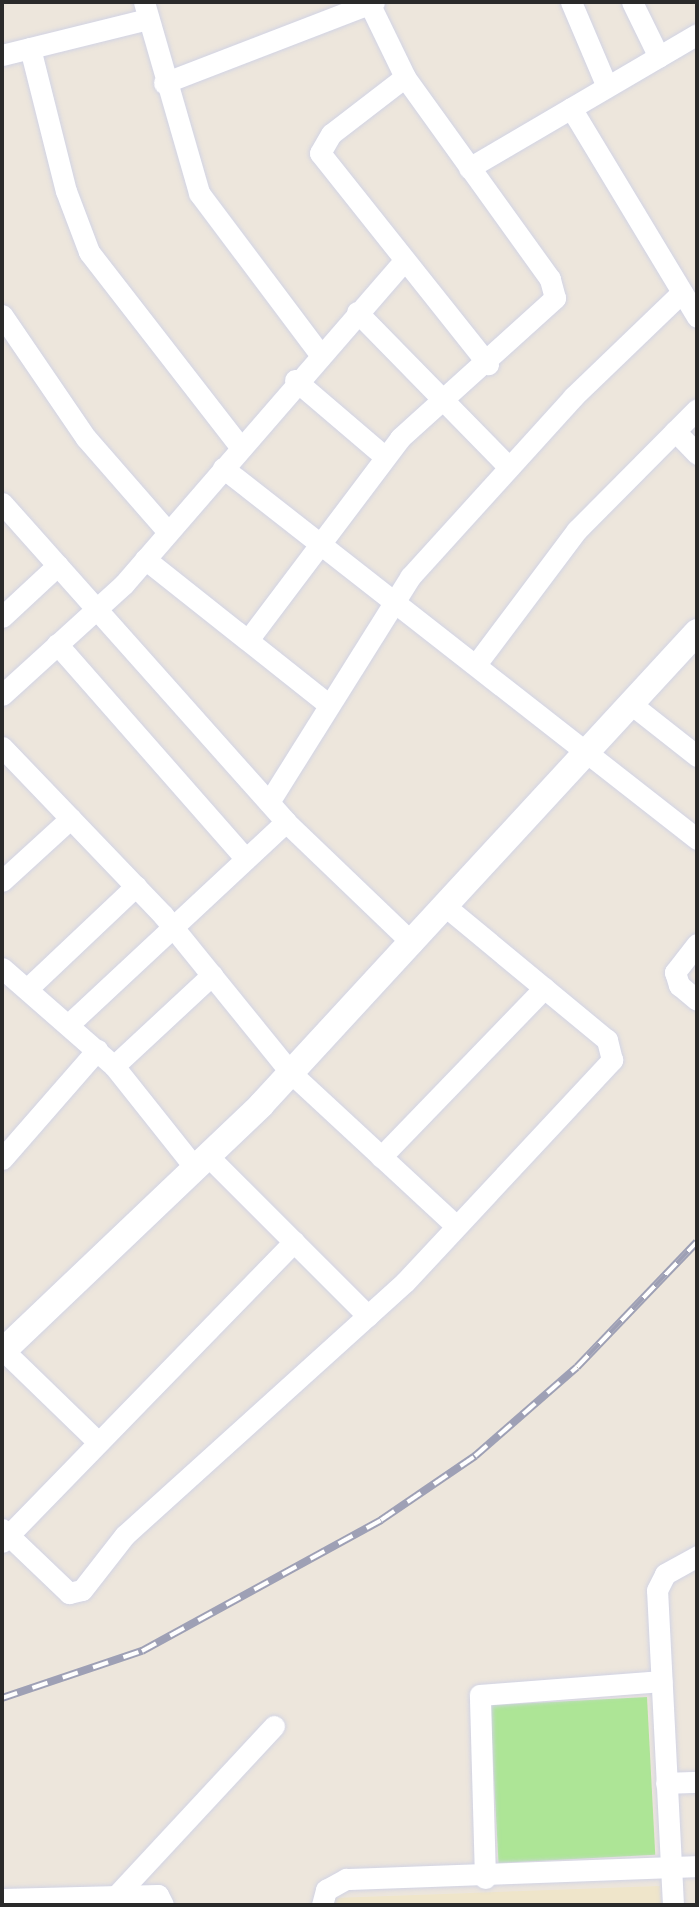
<!DOCTYPE html>
<style>
body{margin:0}
#map{position:relative;width:699px;height:1907px;overflow:hidden;background:#ede6dc;font-family:Roboto,sans-serif}
div>[style]{position:absolute}
.education>*{inset:0;background:#efe5ca}
.green>*{inset:0;background:#ade596;transform-origin:0 0}
.roads{filter:drop-shadow(0 0 2px #d1d3e4) drop-shadow(0 0 2px #d1d3e4)}
.minor>*{height:21px;margin:-10.5px;padding:0 10.5px;transform-origin:10.5px;border-radius:10.5px;background:#fff}
.tertiary>*{height:26px;margin:-13px;padding:0 13px;transform-origin:13px;border-radius:13px;background:#fff}
.rail>*{height:8px;margin-top:-4px;transform-origin:0;background:repeating-linear-gradient(90deg,#fff 0 16px,#9ea0b5 0 32px);box-sizing:border-box;border-block:2px solid #9ea0b5}
span{translate:-50% -50%;white-space:nowrap;text-align:center;line-height:1.15;-webkit-text-stroke:6px #fff;paint-order:stroke}
.frame{position:absolute;inset:0;border:4px solid #2a2a2a;pointer-events:none}
</style>
<div id="map">
<div class="education">
<div style="clip-path:polygon(660px 1886px,661px 1905px,335px 1905px,335px 1898px)"></div>
</div>
<div class="green">
<div style="left:647px;top:1697px;width:158px;height:157px;rotate:87deg"></div>
</div>
<div class="roads">
<div class="minor">
<div style="left:144px;top:2px;width:199px;rotate:73.9deg"></div>
<div style="left:199px;top:193px;width:200px;rotate:53.1deg"></div>
<div style="left:571px;top:2px;width:92px;rotate:67deg"></div>
<div style="left:632px;top:2px;width:61px;rotate:63.9deg"></div>
<div style="left:30px;top:48px;width:147px;rotate:75.9deg"></div>
<div style="left:66px;top:191px;width:65px;rotate:69.3deg"></div>
<div style="left:89px;top:252px;width:247px;rotate:52.2deg"></div>
<div style="left:2px;top:55px;width:150px;rotate:-13.9deg"></div>
<div style="left:405px;top:77px;width:93px;rotate:142.4deg"></div>
<div style="left:331px;top:134px;width:22px;rotate:120deg"></div>
<div style="left:320px;top:153px;width:270px;rotate:51.5deg"></div>
<div style="left:164px;top:83px;width:225px;rotate:-21.1deg"></div>
<div style="left:571px;top:108px;width:244px;rotate:58.9deg"></div>
<div style="left:469px;top:168px;width:264px;rotate:-30.4deg"></div>
<div style="left:357px;top:312px;width:217px;rotate:45.6deg"></div>
<div style="left:2px;top:315px;width:149px;rotate:55.7deg"></div>
<div style="left:86px;top:438px;width:125px;rotate:48.9deg"></div>
<div style="left:295px;top:380px;width:118px;rotate:40.5deg"></div>
<div style="left:675px;top:431px;width:32px;rotate:46deg"></div>
<div style="left:223px;top:468px;width:602px;rotate:38.05deg"></div>
<div style="left:2px;top:503px;width:427px;rotate:48.3deg"></div>
<div style="left:286px;top:822px;width:175px;rotate:43.8deg"></div>
<div style="left:145px;top:559px;width:235px;rotate:38.4deg"></div>
<div style="left:2px;top:617px;width:76px;rotate:-42.9deg"></div>
<div style="left:248px;top:640px;width:253px;rotate:-53deg"></div>
<div style="left:400px;top:438px;width:209px;rotate:-42.1deg"></div>
<div style="left:555px;top:298px;width:20px;rotate:-105deg"></div>
<div style="left:550px;top:279px;width:249px;rotate:-125.7deg"></div>
<div style="left:405px;top:77px;width:82px;rotate:-115.9deg"></div>
<div style="left:57px;top:644px;width:286px;rotate:48.7deg"></div>
<div style="left:477px;top:663px;width:166px;rotate:-53.1deg"></div>
<div style="left:577px;top:530px;width:170px;rotate:-45.2deg"></div>
<div style="left:2px;top:695px;width:165px;rotate:-42.3deg"></div>
<div style="left:124px;top:584px;width:426px;rotate:-49.1deg"></div>
<div style="left:631px;top:704px;width:84px;rotate:38.2deg"></div>
<div style="left:2px;top:747px;width:233px;rotate:46.2deg"></div>
<div style="left:163px;top:915px;width:203px;rotate:51deg"></div>
<div style="left:291px;top:1073px;width:225px;rotate:42.8deg"></div>
<div style="left:269px;top:802px;width:266px;rotate:-57.9deg"></div>
<div style="left:410px;top:577px;width:243px;rotate:-47.8deg"></div>
<div style="left:573px;top:397px;width:150px;rotate:-43.9deg"></div>
<div style="left:2px;top:881px;width:93px;rotate:-42.4deg"></div>
<div style="left:697px;top:944px;width:36px;rotate:128deg"></div>
<div style="left:675px;top:972px;width:14px;rotate:73deg"></div>
<div style="left:679px;top:985px;width:23px;rotate:40deg"></div>
<div style="left:2px;top:968px;width:149px;rotate:41.2deg"></div>
<div style="left:114px;top:1066px;width:130px;rotate:51.5deg"></div>
<div style="left:27px;top:989px;width:150px;rotate:-43.4deg"></div>
<div style="left:68px;top:1025px;width:298px;rotate:-43deg"></div>
<div style="left:114px;top:1066px;width:134px;rotate:-42.9deg"></div>
<div style="left:208px;top:1156px;width:226px;rotate:45deg"></div>
<div style="left:381px;top:1157px;width:235px;rotate:-46deg"></div>
<div style="left:2px;top:1159px;width:145px;rotate:-48.9deg"></div>
<div style="left:2px;top:1349px;width:134px;rotate:44.1deg"></div>
<div style="left:2px;top:1529px;width:93px;rotate:43.7deg"></div>
<div style="left:69px;top:1593px;width:13px;rotate:-13deg"></div>
<div style="left:82px;top:1590px;width:70px;rotate:-52deg"></div>
<div style="left:125px;top:1535px;width:377px;rotate:-42.1deg"></div>
<div style="left:405px;top:1282px;width:304px;rotate:-47deg"></div>
<div style="left:612px;top:1060px;width:21px;rotate:-104deg"></div>
<div style="left:607px;top:1040px;width:209px;rotate:-140.4deg"></div>
<div style="left:2px;top:1542px;width:419px;rotate:-45.8deg"></div>
<div style="left:666px;top:1783px;width:31px;rotate:-2deg"></div>
<div style="left:485px;top:1878px;width:183px;rotate:-91.6deg"></div>
<div style="left:480px;top:1695px;width:182px;rotate:-4.4deg"></div>
<div style="left:116px;top:1896px;width:232px;rotate:-47.1deg"></div>
<div style="left:2px;top:1899px;width:156px;rotate:-1.5deg"></div>
<div style="left:158px;top:1895px;width:11px;rotate:63deg"></div>
<div style="left:322px;top:1905px;width:16px;rotate:-75deg"></div>
<div style="left:326px;top:1890px;width:23px;rotate:-29deg"></div>
<div style="left:346px;top:1879px;width:351px;rotate:-2.1deg"></div>
<div style="left:673px;top:1905px;width:315px;rotate:-92.9deg"></div>
<div style="left:657px;top:1590px;width:18px;rotate:-63deg"></div>
<div style="left:665px;top:1574px;width:37px;rotate:-29deg"></div>
</div>
<div class="tertiary">
<div style="left:2px;top:1352px;width:358px;rotate:-43.6deg"></div>
<div style="left:261px;top:1105px;width:643px;rotate:-47.33deg"></div>
</div>
</div>
<div class="rail">
<div style="left:2px;top:1698px;width:148px;rotate:-18.6deg"></div>
<div style="left:142px;top:1651px;width:273px;rotate:-28.7deg"></div>
<div style="left:381px;top:1520px;width:114px;rotate:-34.2deg"></div>
<div style="left:475px;top:1456px;width:135px;rotate:-41.1deg"></div>
<div style="left:577px;top:1367px;width:173px;rotate:-46.2deg"></div>
</div>
<div class="frame"></div>
</div>
